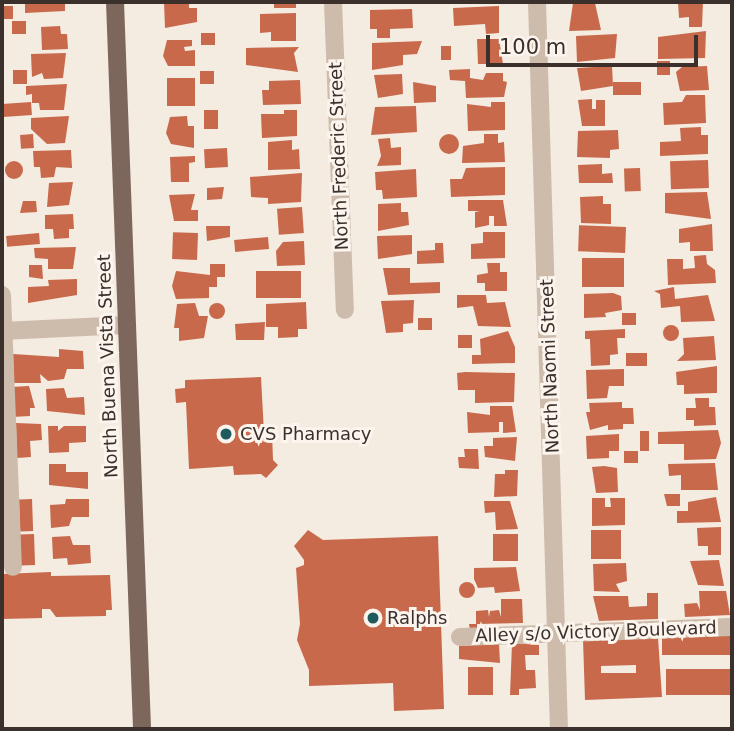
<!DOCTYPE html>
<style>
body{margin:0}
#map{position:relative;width:734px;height:731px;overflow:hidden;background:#f4ebe1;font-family:"DejaVu Sans",sans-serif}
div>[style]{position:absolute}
.building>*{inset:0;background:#c8694b;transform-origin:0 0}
.round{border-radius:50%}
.minor>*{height:18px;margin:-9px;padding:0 9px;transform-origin:9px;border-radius:9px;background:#cdbbac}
.major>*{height:18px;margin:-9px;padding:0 9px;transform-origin:9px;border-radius:9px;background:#7d675c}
.dots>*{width:19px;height:19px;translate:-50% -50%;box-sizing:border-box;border:4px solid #fbf5ee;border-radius:50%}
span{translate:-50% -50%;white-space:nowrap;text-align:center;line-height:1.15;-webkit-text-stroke:6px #fbf5ee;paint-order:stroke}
.street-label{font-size:18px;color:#3b302b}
.poi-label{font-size:18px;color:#3b302b}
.left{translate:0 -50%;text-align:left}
.frame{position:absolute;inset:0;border:4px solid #3b302b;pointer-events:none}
.scale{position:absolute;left:486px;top:35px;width:212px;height:32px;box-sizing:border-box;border:4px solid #3b302b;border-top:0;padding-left:9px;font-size:21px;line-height:24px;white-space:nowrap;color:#3b302b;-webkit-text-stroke:5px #fbf5ee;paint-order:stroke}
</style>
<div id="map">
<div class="building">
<div style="clip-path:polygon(25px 2px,65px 2px,65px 11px,25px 13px)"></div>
<div style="clip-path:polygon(164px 2px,189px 2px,189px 8px,197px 8px,197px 22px,165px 28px)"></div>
<div style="left:274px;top:2px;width:22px;height:6px"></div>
<div style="clip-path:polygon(678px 2px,703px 2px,702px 27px,689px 27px,689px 17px,679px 18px)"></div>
<div style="clip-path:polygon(573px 3px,595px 3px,601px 30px,569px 31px)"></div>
<div style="left:13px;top:6px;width:13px;height:11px;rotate:90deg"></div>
<div style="clip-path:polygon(499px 6px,499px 33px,486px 34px,485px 24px,454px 26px,453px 8px)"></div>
<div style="clip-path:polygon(412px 9px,413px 28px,390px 29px,390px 38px,377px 38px,377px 29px,370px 29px,370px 10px)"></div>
<div style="clip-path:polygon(296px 13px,296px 41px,271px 41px,271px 32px,260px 33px,260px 14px)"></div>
<div style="left:12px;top:21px;width:14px;height:13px"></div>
<div style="clip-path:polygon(60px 26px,61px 34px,67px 34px,68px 49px,42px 50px,41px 27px)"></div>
<div style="clip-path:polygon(706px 31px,705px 58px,658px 59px,658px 37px)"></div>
<div style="left:201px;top:33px;width:14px;height:12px"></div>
<div style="clip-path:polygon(617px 34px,615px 58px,577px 62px,576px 36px)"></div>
<div style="clip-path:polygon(477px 39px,499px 39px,503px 64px,478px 64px)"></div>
<div style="clip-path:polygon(167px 40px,192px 40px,192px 46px,184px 47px,185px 51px,195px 50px,195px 66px,168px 66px,163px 56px)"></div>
<div style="clip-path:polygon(422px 41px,417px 54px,403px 55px,403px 65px,372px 70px,372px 43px)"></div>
<div style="left:451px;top:46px;width:14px;height:10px;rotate:90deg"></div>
<div style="clip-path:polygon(299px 47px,294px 53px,298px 72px,246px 65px,246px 48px)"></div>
<div style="clip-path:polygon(66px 53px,63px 78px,44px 79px,42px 73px,32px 77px,31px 54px)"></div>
<div style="left:657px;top:61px;width:13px;height:14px"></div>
<div style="clip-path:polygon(612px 66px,613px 86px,581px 91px,577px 68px)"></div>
<div style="clip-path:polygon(707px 66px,709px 90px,680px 91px,676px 72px,682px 67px)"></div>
<div style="clip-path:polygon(470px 69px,470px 78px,483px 80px,486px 73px,503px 73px,503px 81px,507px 82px,504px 97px,466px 98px,465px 81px,450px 80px,449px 70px)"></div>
<div style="left:13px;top:70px;width:14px;height:14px"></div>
<div style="left:200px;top:71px;width:14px;height:13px"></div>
<div style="clip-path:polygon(402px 74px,403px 94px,378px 98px,374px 75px)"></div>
<div style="left:167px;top:78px;width:28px;height:28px"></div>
<div style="clip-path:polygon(300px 80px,301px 104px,263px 105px,262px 90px,269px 90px,269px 81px)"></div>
<div style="clip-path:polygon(413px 82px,436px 86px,436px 102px,414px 103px)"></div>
<div style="left:641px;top:82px;width:13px;height:28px;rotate:90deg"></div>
<div style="clip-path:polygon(67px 84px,64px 110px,40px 110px,39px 103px,32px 103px,32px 94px,26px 95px,26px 86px)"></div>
<div style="clip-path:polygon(686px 95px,705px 95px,706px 123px,664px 125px,663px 103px,682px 102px)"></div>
<div style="clip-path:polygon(592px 99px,592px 109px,596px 109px,596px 100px,605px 100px,605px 126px,582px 126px,578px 100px)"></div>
<div style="left:31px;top:102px;width:13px;height:29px;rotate:86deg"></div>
<div style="clip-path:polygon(491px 102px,505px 102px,505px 130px,468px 131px,467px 104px,491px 107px)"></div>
<div style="clip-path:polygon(416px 106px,417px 132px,371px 135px,375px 107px)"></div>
<div style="left:204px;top:110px;width:14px;height:19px"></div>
<div style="clip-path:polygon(284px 110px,297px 110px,297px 136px,262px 138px,261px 114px,284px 114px)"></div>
<div style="clip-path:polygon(69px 116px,65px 143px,47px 144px,31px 129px,31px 118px)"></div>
<div style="clip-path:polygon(187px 116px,188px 126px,194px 126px,194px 148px,171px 144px,166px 133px,170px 117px)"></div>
<div style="clip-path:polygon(701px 127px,701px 135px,708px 135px,708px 154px,660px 156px,660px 142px,681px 141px,680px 128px)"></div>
<div style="clip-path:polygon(618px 130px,619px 149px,610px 150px,610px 158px,577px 157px,578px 131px)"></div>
<div style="left:33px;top:134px;width:14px;height:13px;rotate:86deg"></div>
<div style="clip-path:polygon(484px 134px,498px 134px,498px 143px,504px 142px,505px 162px,462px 163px,463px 146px,484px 143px)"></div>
<div class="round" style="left:439px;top:134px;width:20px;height:20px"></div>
<div style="clip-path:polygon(390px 138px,391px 148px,401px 147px,401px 165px,377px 166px,381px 156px,378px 139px)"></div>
<div style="clip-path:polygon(292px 140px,292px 150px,299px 149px,300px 169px,268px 170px,268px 142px)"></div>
<div style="left:227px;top:148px;width:19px;height:23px;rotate:87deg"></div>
<div style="clip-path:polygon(71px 150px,72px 168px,56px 167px,54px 177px,41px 178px,40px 167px,34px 167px,33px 151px)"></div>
<div style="clip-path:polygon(195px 156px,195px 162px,189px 163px,189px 182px,171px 182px,170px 157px)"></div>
<div style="left:708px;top:160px;width:28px;height:38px;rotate:88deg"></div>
<div class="round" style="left:5px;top:161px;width:18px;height:18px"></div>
<div style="clip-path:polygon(602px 164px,602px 174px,612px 173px,613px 183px,579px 183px,578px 165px)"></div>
<div style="clip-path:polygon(505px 167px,505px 195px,451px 197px,450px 179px,462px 179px,466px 168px)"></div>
<div style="left:640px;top:168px;width:23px;height:16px;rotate:88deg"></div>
<div style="clip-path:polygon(416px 169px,417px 197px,383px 199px,382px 190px,376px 190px,375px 172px)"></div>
<div style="clip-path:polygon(302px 173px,301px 202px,268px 204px,268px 198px,251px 197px,250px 177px)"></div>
<div style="clip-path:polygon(73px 182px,69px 205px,47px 207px,49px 183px)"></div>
<div style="clip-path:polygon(224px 187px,222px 199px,207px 200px,207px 188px)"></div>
<div style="clip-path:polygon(707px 192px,711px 219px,665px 213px,665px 193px)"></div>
<div style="clip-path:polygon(195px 194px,191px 210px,198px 210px,198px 221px,174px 221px,169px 195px)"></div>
<div style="clip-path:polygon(603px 196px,603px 204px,611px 204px,611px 224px,581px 223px,580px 197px)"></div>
<div style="clip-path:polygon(468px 200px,503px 200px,507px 226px,494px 226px,494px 216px,489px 216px,489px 225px,475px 228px,475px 212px,480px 211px,468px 211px)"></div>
<div style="clip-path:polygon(23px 201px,36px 201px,37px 212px,20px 213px)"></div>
<div style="clip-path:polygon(401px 203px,401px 212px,408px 212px,409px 225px,378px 231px,378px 204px)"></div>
<div style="left:302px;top:207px;width:26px;height:25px;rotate:86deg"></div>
<div style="clip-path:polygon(73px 214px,74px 229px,69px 229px,69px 238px,54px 239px,53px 229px,45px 229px,45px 215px)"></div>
<div style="clip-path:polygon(712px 224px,713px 251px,690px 251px,690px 242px,679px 243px,679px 229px)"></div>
<div style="clip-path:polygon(206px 226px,230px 226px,230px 237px,207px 241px)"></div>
<div style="left:626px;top:227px;width:26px;height:47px;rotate:92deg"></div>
<div style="clip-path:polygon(483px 232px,505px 232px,505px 258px,471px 259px,471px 244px,483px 243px)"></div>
<div style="left:39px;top:233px;width:11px;height:33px;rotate:85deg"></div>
<div style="left:198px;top:233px;width:27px;height:25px;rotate:92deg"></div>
<div style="clip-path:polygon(412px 235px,412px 254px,378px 259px,377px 236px)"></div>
<div style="left:268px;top:237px;width:12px;height:34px;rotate:85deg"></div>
<div style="clip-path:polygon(304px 241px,305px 265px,277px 266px,276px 251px,283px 242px)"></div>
<div style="clip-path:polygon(435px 243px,443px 243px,444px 263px,417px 264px,417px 251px,435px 250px)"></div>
<div style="clip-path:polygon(76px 247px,73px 269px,48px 269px,48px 259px,35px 258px,34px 248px)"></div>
<div style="clip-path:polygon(706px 255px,707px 264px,715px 270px,716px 283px,668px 285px,667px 259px,683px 259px,683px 269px,695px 268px,694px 256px)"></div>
<div style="left:624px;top:258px;width:29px;height:42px;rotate:90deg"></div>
<div style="clip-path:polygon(487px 263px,500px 263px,500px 272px,507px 272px,507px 291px,485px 291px,485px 283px,477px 283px,477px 275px,488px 273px)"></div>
<div style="clip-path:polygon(210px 264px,225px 264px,225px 277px,217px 277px,217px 287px,209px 287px,209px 298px,176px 299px,172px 286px,176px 271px,210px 275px)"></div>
<div style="clip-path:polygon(29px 265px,42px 265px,43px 279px,29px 277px)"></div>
<div style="clip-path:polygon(383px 268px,410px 268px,410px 283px,440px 282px,440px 293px,388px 295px)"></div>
<div style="left:301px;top:271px;width:27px;height:45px;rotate:90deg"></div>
<div style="clip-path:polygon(77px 279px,77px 295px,28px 303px,28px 287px,49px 286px,48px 280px)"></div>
<div style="clip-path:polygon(674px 287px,675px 299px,708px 295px,715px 321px,681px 322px,680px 306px,661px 308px,660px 294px,654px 291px)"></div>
<div style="clip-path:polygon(613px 293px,621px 296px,622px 310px,605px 313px,606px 317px,584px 318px,584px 294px)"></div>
<div style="clip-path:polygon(457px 295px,486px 295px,487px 303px,505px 302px,511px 327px,478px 326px,473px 306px,457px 308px)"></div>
<div style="clip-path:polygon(414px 300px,413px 323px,403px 324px,403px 332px,386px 333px,381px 301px)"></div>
<div style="clip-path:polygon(306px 302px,307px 329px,298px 329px,298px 337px,278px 338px,278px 327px,266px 327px,266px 304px)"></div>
<div class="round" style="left:209px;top:303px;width:16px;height:16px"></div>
<div style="clip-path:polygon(195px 303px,199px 316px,208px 316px,204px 338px,179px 341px,179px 328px,174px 328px,177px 304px)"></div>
<div style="left:622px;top:313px;width:14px;height:12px"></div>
<div style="left:432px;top:318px;width:12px;height:14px;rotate:90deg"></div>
<div style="clip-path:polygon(265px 322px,264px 340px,236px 340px,235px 324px)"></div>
<div class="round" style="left:663px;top:325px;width:16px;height:16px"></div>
<div style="clip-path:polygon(625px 329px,625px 338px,617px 338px,618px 354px,610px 355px,610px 365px,591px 366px,590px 339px,585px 339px,585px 331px)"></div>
<div style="clip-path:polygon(508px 331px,515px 347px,515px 363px,472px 364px,472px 355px,481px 355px,480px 339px)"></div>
<div style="left:472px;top:335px;width:13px;height:14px;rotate:90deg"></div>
<div style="clip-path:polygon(714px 336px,716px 360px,677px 361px,684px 354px,683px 338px)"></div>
<div style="clip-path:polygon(59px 349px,83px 351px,84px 369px,67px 369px,64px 379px,48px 381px,40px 374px,41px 383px,14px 383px,13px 354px,59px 357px)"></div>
<div style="left:626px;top:353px;width:21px;height:13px"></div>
<div style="clip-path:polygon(717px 366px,717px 393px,684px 394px,684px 385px,677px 385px,676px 372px)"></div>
<div style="clip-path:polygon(624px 369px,624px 386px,609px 386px,607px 398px,587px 399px,586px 370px)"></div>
<div style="clip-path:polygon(465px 372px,515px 373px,514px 402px,475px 403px,475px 390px,458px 390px,457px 373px)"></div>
<div style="clip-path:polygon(261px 377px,264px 433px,272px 433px,273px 460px,278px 465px,266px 478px,261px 474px,234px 475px,233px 466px,189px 469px,186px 402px,176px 403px,175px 389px,185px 388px,185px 380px)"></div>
<div style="clip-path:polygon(29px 386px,35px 408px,30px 408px,30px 416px,12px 417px,11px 387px)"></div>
<div style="clip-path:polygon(64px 388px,67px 398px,84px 397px,85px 415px,47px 411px,46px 389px)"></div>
<div style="clip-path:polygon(695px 398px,709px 398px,709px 407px,715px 407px,716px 425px,694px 426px,694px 420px,686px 420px,686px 408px,696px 408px)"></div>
<div style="clip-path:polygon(622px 402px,622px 408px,633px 408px,634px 424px,623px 424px,623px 429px,608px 430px,608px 425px,590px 430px,586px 412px,590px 412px,589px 403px)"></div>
<div style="clip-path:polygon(490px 406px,512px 406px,516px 432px,503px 433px,503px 422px,499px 422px,499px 432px,468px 433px,467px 412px,490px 415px)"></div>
<div style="clip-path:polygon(16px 423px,41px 424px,42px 440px,30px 441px,31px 457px,17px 458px)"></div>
<div style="clip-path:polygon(48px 426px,58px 426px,58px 431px,64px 426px,86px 426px,86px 442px,69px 443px,69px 452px,49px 453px)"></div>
<div style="clip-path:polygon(718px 430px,721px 443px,716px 459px,684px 460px,684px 444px,658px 444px,658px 432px)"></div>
<div style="left:640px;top:431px;width:9px;height:20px"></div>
<div style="clip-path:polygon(619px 434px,619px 451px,609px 451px,609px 458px,587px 459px,586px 436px)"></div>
<div style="clip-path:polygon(517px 437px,515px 461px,485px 457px,484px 446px,493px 446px,493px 438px)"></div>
<div style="clip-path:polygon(464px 449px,478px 449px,479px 469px,459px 468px,458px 457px,465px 457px)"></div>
<div style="left:624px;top:451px;width:14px;height:12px"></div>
<div style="clip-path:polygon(715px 463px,718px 490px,681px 490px,681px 475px,669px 476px,668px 464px)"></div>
<div style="clip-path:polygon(49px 464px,66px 464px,66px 472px,88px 472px,88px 489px,49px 485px)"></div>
<div style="clip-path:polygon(604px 466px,617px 468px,618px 492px,596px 493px,592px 467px)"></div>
<div style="clip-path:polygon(505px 470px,518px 470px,517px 496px,494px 497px,495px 474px,505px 474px)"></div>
<div style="clip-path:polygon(664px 494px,680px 494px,680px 506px,667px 506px)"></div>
<div style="clip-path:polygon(716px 497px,721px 522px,677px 523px,677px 511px,688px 511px,688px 502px)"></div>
<div style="clip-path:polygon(592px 498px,605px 498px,605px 507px,611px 507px,610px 498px,625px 498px,625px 525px,592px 526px)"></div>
<div style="left:32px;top:499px;width:32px;height:13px;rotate:88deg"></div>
<div style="clip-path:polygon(66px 499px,89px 499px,89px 517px,72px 517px,69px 526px,51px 528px,50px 505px,65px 504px)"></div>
<div style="clip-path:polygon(484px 501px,510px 501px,518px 529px,496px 530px,495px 512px,485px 513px)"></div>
<div style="clip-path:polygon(721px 527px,721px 555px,708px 555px,708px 546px,698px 546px,697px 528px)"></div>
<div style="clip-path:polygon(308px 530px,323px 540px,438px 536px,444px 709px,394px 711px,393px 683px,309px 686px,309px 670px,297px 640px,300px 624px,296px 568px,304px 565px,304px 560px,294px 546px)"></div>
<div style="left:621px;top:530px;width:29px;height:30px;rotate:90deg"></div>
<div style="left:34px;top:534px;width:31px;height:14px;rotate:88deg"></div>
<div style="left:518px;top:534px;width:27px;height:25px;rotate:90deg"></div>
<div style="clip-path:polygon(70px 536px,73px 545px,90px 545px,91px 563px,68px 565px,67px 558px,53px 559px,52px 537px)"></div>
<div style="clip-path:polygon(719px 560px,724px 586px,698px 585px,690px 561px)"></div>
<div style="clip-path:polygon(626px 563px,627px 581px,616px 584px,620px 592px,594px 591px,593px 564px)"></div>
<div style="clip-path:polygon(516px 567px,520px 591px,495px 593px,494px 587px,478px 588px,474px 579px,474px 568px)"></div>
<div style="clip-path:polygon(51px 572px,51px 576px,110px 575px,112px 610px,106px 610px,106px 616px,56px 617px,50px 609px,42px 609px,42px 618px,2px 619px,2px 574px)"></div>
<div class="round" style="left:459px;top:582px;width:16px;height:16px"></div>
<div style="clip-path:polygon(699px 591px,726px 591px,730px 615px,685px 617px,684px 604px,697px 603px,700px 610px)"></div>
<div style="clip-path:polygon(647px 593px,658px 593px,658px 619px,599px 621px,593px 596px,628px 596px,629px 607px,647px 606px)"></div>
<div style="clip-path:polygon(501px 599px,522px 599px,523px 623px,477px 624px,477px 630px,470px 630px,469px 624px,476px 624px,476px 611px,488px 610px,489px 617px,490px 611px,499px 610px,501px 617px)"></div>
<div style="left:732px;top:633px;width:22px;height:70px;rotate:90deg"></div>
<div style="clip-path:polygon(evenodd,658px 638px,662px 697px,585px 700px,583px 640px,658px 638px,636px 665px,636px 673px,601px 673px,601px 666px,636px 665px)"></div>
<div style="clip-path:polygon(512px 643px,539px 645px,539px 655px,525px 655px,526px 670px,535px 670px,536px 688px,519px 689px,519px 695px,510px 695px)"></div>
<div style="clip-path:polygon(499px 644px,500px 663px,459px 659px,459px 646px)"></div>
<div style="left:493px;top:667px;width:28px;height:25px;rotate:90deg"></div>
<div style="left:732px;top:669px;width:26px;height:66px;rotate:90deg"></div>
</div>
<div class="minor">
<div style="left:333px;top:2px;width:308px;rotate:87.8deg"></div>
<div style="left:537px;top:2px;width:727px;rotate:88.27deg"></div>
<div style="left:2px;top:295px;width:272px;rotate:87.7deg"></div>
<div style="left:2px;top:331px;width:125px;rotate:-2.7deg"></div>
<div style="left:460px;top:637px;width:272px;rotate:-2.1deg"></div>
</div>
<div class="major">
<div style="left:115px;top:2px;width:728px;rotate:87.87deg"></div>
</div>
<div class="dots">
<div style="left:226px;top:434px;background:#1f5a5e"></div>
<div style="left:373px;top:618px;background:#1f5a5e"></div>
</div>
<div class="street-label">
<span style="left:339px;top:156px;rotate:-92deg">North Frederic Street</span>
<span style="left:108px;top:366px;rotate:-92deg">North Buena Vista Street</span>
<span style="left:550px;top:366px;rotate:-92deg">North Naomi Street</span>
<span style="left:596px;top:632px;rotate:-2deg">Alley s/o Victory Boulevard</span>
</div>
<div class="poi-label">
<span class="left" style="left:240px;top:434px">CVS Pharmacy</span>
<span class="left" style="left:387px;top:618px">Ralphs</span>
</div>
<div class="frame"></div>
<div class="scale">100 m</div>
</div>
